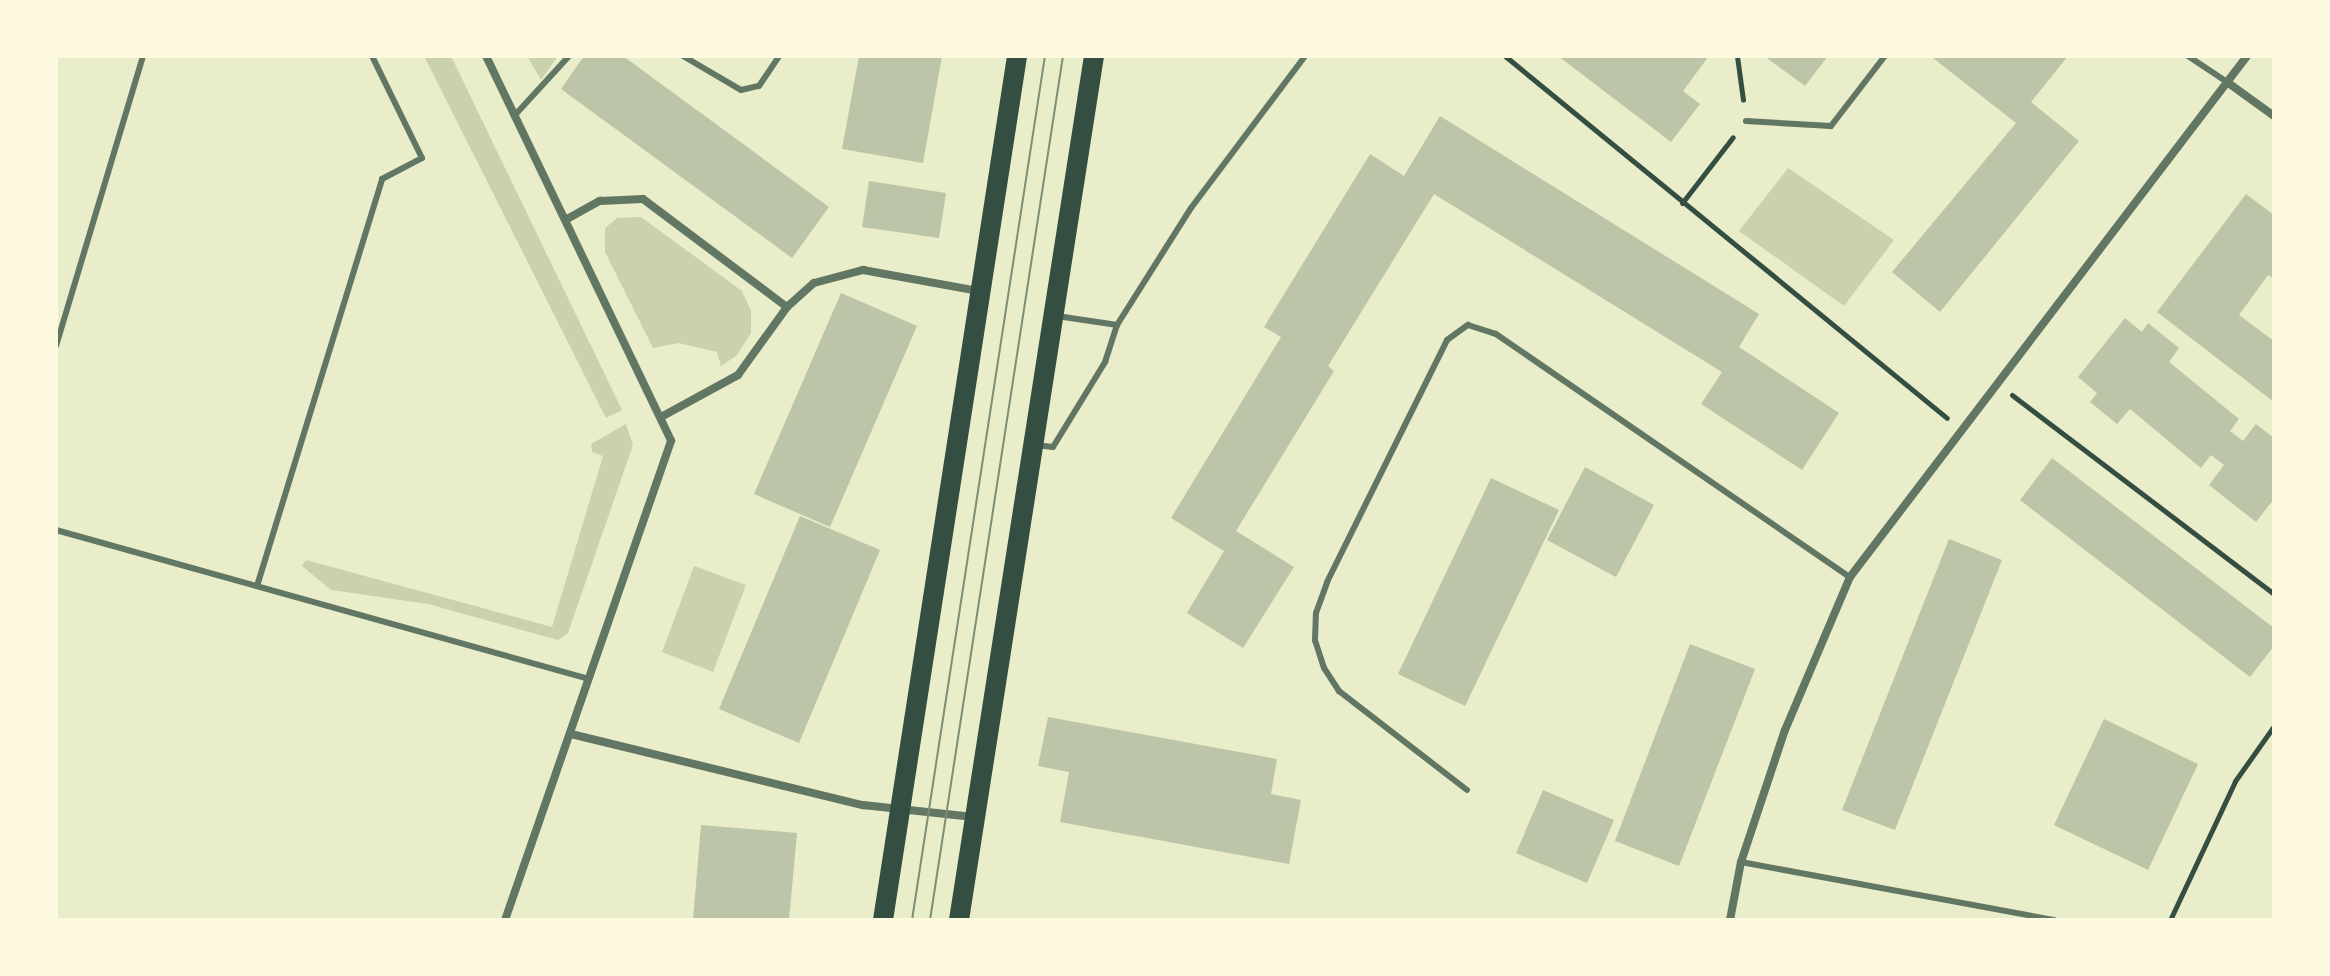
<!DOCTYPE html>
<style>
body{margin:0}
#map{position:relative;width:2330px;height:976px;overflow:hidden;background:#e9edc9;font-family:"Asap Condensed",sans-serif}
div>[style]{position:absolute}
.green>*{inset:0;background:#cad2ad}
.building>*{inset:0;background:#bcc5a7}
.path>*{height:5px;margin:-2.5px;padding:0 2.5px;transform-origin:2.5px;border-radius:2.5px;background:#344e41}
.service>*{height:6px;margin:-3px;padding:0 3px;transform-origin:3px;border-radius:3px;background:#617663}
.minor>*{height:8px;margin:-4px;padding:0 4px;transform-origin:4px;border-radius:4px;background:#617663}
.primary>*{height:20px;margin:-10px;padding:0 10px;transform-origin:10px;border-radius:10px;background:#344e41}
.tram>*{height:2px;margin:-1px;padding:0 1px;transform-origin:1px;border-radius:1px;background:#7c8e77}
span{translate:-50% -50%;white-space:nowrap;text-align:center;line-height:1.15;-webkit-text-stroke:6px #fefae0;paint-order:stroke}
.frame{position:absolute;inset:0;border:58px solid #fefae0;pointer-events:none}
</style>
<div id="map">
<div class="green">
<i style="clip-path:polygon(424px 56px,451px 56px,622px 410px,606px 418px)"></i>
<i style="clip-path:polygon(527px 56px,558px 56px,541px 80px)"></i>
<i style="clip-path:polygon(1788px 168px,1894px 240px,1844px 306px,1739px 231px)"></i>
<i style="clip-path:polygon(641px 217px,742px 291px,751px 311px,751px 333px,736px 356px,721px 366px,717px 352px,678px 343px,653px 348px,605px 252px,605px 228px,617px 218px)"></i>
<i style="clip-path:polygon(626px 424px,633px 445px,568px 633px,558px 640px,428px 604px,331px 590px,302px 566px,306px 560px,552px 627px,603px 456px,592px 452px,591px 444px)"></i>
<i style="clip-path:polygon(694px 566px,746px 585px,713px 672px,662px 652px)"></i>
</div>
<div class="building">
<i style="clip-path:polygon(584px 56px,623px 56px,829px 207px,792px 258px,561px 89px)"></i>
<i style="clip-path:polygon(859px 56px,942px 56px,923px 163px,842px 149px)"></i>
<i style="clip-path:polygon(1558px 56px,1709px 56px,1683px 91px,1700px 104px,1671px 142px)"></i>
<i style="clip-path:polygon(1764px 56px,1828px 56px,1805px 86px)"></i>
<i style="clip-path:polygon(2068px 56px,2031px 102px,2079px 141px,1940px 312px,1892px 272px,2016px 123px,1933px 58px)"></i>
<i style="clip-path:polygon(1440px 116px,1759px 314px,1739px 347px,1839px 413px,1802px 470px,1701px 404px,1722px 372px,1434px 194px,1328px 366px,1334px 371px,1236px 531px,1294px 567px,1243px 648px,1187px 613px,1224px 551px,1171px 518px,1281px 337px,1264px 327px,1370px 154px,1404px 176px)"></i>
<i style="clip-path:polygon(869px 181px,946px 193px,939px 238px,862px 227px)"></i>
<i style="clip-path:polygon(2246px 194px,2274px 215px,2274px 279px,2268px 275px,2239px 315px,2274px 341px,2274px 402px,2157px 312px)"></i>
<i style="clip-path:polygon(841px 293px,917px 326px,830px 527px,754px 494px)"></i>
<i style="clip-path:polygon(2125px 318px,2142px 332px,2148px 323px,2179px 348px,2169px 362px,2239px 419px,2230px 431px,2243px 441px,2256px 424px,2274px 438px,2274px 499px,2256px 522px,2209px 485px,2224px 465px,2211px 455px,2201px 468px,2130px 409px,2117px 424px,2090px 402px,2097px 393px,2078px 377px)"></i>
<i style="clip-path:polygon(2052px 458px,2274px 628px,2274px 646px,2250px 677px,2020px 500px)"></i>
<i style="clip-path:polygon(1585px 467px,1654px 505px,1616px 577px,1547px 540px)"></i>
<i style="clip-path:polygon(1491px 478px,1559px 510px,1465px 706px,1398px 674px)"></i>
<i style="clip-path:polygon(800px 516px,880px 550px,799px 743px,719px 709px)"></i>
<i style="clip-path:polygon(1949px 539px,2002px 560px,1895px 830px,1842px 810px)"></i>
<i style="clip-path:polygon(1690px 644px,1755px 669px,1679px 866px,1615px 841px)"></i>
<i style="clip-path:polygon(1048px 717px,1277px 759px,1271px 794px,1301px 800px,1289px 864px,1060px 822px,1069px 772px,1038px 766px)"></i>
<i style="clip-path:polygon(2104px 719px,2198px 764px,2148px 870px,2054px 825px)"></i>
<i style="clip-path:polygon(1543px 790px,1614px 820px,1587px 883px,1516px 853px)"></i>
<i style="clip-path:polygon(701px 825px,797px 833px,789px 920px,693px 920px)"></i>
</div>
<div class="path">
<i style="left:1505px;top:56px;width:571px;rotate:39.32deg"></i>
<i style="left:1737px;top:56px;width:44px;rotate:82.2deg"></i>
<i style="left:1682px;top:203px;width:83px;rotate:-52.3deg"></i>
<i style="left:2012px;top:395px;width:329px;rotate:37.2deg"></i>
<i style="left:2170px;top:920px;width:153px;rotate:-64.9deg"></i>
<i style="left:2235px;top:781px;width:67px;rotate:-54.7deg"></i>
</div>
<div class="service">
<i style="left:683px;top:56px;width:67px;rotate:30.4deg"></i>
<i style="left:741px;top:90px;width:18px;rotate:-13deg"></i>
<i style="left:759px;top:86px;width:36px;rotate:-56deg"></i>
<i style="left:2188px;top:56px;width:47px;rotate:33.7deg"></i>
<i style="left:515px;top:115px;width:80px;rotate:-47.5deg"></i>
<i style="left:1746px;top:121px;width:85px;rotate:3.4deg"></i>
<i style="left:1831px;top:126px;width:88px;rotate:-52.4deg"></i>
<i style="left:1057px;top:316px;width:61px;rotate:8.5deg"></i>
<i style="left:56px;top:346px;width:303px;rotate:-73.3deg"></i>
<i style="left:1036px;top:445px;width:17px;rotate:7deg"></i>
<i style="left:1053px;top:447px;width:100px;rotate:-58.5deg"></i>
<i style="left:1105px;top:362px;width:39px;rotate:-72deg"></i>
<i style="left:1117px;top:325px;width:138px;rotate:-57.7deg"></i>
<i style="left:1191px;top:208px;width:190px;rotate:-53.1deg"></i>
<i style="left:56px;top:530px;width:553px;rotate:15.62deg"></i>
<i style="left:257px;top:586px;width:426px;rotate:-72.9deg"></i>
<i style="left:382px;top:179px;width:45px;rotate:-27.7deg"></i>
<i style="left:422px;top:158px;width:114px;rotate:-116.1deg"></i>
<i style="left:1467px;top:790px;width:162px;rotate:-142.3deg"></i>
<i style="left:1339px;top:691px;width:27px;rotate:-123deg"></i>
<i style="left:1324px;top:668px;width:29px;rotate:-108deg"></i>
<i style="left:1315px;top:640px;width:27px;rotate:-88deg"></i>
<i style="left:1316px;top:613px;width:33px;rotate:-70deg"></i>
<i style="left:1327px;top:582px;width:270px;rotate:-63.6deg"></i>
<i style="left:1447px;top:340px;width:26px;rotate:-36deg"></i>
<i style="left:1468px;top:325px;width:29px;rotate:18deg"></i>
<i style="left:1496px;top:334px;width:429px;rotate:34.5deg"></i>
<i style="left:1741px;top:862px;width:319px;rotate:10.5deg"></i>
</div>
<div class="minor">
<i style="left:486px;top:56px;width:427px;rotate:64.3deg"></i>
<i style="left:671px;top:441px;width:507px;rotate:109.11deg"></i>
<i style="left:2227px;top:82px;width:58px;rotate:35.9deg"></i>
<i style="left:567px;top:219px;width:38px;rotate:-29deg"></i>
<i style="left:600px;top:201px;width:43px;rotate:-2.7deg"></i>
<i style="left:643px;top:199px;width:180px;rotate:36.9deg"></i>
<i style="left:661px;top:417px;width:88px;rotate:-28.6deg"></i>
<i style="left:738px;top:375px;width:84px;rotate:-54.2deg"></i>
<i style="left:787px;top:307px;width:36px;rotate:-42deg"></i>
<i style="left:814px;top:283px;width:51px;rotate:-14.9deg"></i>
<i style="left:863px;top:270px;width:118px;rotate:10.3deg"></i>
<i style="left:571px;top:734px;width:301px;rotate:13.7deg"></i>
<i style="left:863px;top:805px;width:111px;rotate:6.2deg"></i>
<i style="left:1730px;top:920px;width:59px;rotate:-79.3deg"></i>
<i style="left:1741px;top:862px;width:139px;rotate:-71.6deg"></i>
<i style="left:1785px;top:730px;width:166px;rotate:-67deg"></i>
<i style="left:1850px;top:577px;width:655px;rotate:-52.69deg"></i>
</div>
<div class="primary">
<i style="left:883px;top:920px;width:874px;rotate:-81.18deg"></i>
<i style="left:959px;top:920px;width:874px;rotate:-81.12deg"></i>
</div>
<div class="tram">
<i style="left:912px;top:920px;width:874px;rotate:-81.25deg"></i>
<i style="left:930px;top:920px;width:874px;rotate:-81.25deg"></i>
</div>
<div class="frame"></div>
</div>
